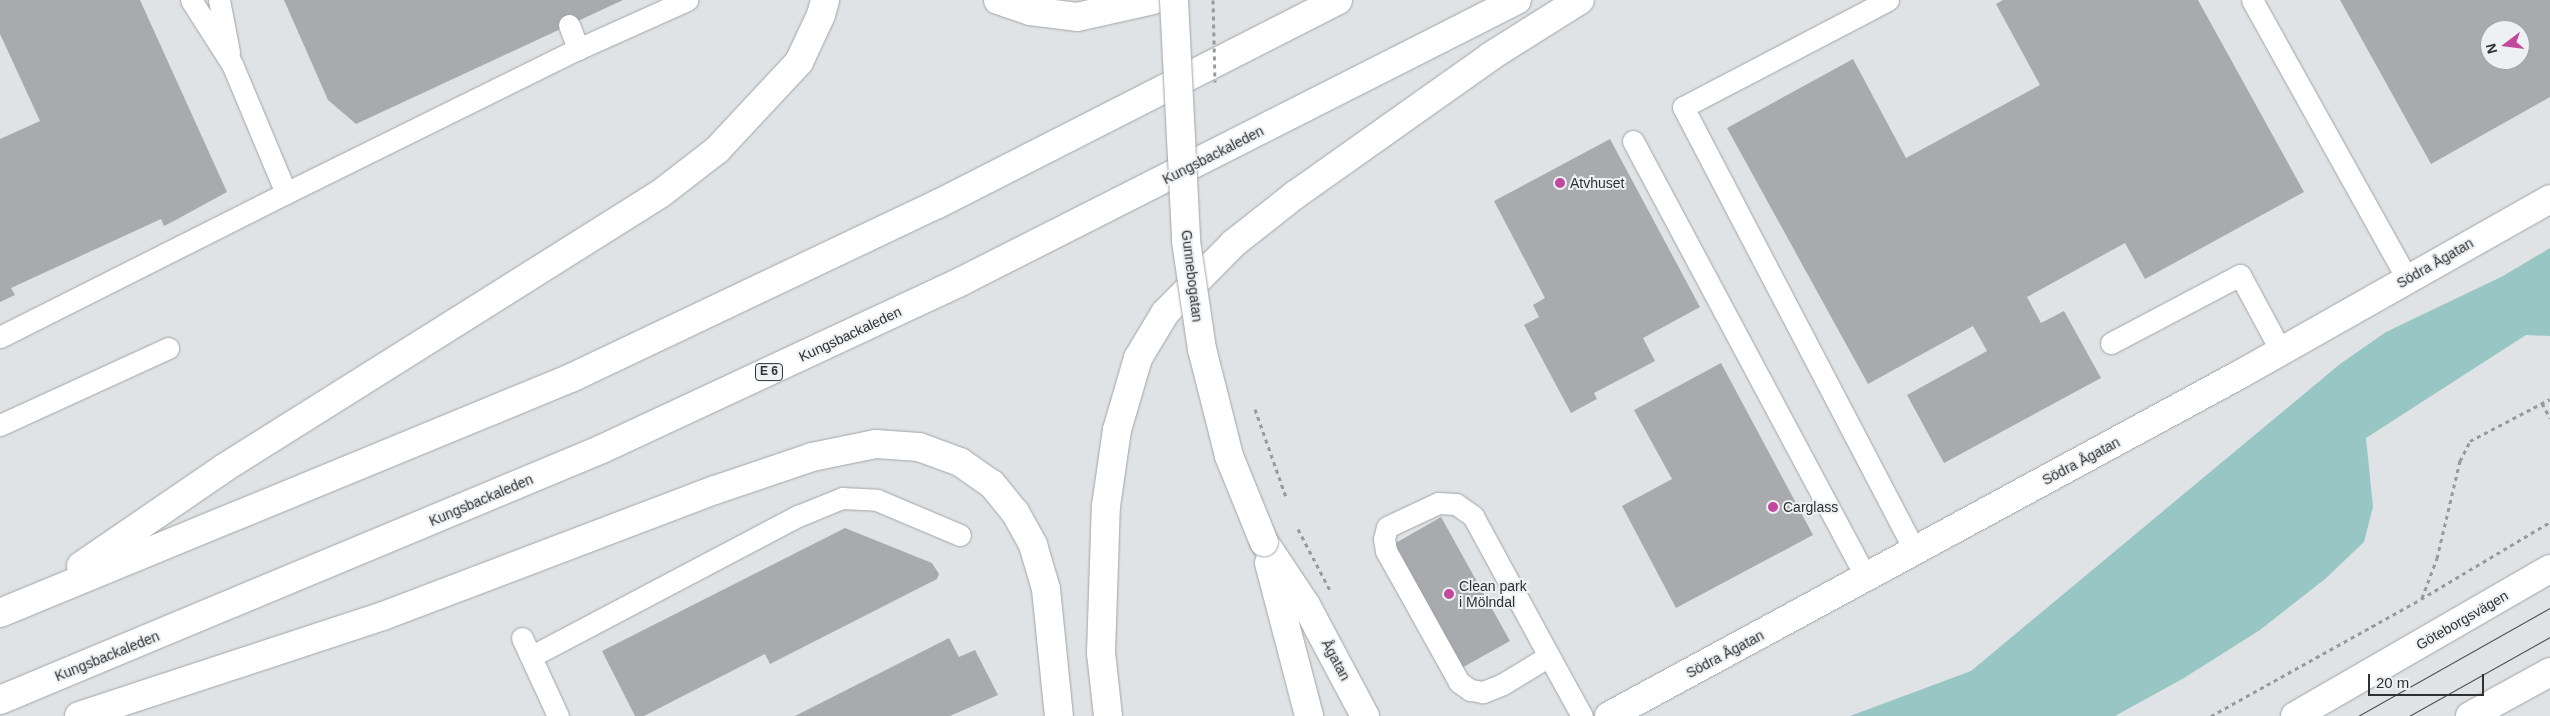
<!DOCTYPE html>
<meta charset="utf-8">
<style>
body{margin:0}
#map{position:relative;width:2550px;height:716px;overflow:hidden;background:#e0e3e5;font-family:Arial,sans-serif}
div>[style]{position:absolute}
.water>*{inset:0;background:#98c6c5}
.building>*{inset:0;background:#a8aaad}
.path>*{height:3px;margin-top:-1.5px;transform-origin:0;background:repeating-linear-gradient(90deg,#97999b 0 4px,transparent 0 8px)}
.roads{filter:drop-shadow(0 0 1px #a1a4a6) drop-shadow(0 0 1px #a1a4a6)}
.lane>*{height:21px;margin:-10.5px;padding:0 10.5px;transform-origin:10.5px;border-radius:10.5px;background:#fff}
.street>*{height:28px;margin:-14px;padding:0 14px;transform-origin:14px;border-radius:14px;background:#fff}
.secondary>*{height:28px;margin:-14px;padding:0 14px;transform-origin:14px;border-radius:14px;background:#fff}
.highway>*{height:28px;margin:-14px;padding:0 14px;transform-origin:14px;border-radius:14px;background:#fff}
.tram>*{height:1px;margin:-0.5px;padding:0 0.5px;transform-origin:0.5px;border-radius:0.5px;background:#4f5052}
.path-bridge>*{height:3px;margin-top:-1.5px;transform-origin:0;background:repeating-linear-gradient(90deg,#97999b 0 4px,transparent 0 8px)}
.bridges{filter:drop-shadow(0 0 1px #a1a4a6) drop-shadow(0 0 1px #a1a4a6)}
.secondary-bridge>*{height:28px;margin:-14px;padding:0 14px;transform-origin:14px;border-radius:14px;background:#fff}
.dots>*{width:14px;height:14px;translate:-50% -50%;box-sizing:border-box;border:2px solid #edf1f3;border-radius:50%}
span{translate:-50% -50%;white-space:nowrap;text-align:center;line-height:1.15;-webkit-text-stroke:4px #edf1f3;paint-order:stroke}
.shield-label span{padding:1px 4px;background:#edf1f3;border:1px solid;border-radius:4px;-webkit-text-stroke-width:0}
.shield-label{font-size:12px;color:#2f3031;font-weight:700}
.street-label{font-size:14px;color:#2f3031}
.poi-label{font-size:14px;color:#2f3031}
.left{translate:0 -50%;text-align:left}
.north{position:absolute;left:2480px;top:20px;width:50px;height:50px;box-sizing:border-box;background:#edf1f3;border:1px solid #a1a4a5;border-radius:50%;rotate:255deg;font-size:14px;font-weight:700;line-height:20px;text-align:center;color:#2f3031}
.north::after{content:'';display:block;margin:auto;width:18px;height:22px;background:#c2499d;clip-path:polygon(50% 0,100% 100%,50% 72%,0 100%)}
.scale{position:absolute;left:2368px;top:674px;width:116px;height:22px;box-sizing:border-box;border:2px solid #2f3031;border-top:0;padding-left:6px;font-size:15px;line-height:18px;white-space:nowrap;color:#2f3031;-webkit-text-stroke:4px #edf1f3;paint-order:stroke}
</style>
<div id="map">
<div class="water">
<i style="clip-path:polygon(2550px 248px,2550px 336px,2526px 335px,2366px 438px,2373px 507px,2364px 542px,2325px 579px,2260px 630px,2184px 678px,2115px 716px,1850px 716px,1971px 671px,2340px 364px,2386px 332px,2503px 276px)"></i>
</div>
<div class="building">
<i style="clip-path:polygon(0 0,140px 0,227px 192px,172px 222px,164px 226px,161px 219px,11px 288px,15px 295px,0 302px,0 139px,40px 121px,0 34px)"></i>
<i style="clip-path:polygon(284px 0,623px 0,356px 124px,328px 100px)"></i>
<i style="clip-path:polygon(2003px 0,2198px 0,2304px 192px,2145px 279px,2125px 243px,2027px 297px,2041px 323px,2064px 311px,2101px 378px,1944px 463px,1907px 395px,1987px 351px,1973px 326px,1868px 384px,1727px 128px,1853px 59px,1906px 158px,2040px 85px,1996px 4px)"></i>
<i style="clip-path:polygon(evenodd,2340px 0,2550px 0,2550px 97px,2431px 164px,2340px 0,2490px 30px,2520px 30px,2520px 60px,2490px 60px,2490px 30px)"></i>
<i style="clip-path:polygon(1610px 139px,1700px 307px,1643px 338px,1655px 361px,1594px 393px,1597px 399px,1571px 413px,1524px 325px,1539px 317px,1533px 305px,1545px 298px,1494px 201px)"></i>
<i style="clip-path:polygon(1721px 363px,1813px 535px,1676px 608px,1622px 506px,1672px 479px,1634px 410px)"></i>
<i style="clip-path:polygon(1441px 517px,1510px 641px,1456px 671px,1387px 548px)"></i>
<i style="clip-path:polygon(845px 528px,932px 563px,939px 574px,937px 579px,770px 664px,765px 654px,644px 716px,635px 716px,602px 651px)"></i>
<i style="clip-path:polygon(949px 638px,959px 657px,975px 650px,998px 695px,950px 716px,795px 716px)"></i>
</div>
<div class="path">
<i style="left:2542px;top:403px;width:17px;rotate:62deg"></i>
<i style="left:2422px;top:598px;width:43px;rotate:-69.4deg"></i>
<i style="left:2437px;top:558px;width:100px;rotate:-76.7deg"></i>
<i style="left:2460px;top:461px;width:22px;rotate:-63deg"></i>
<i style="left:2470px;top:441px;width:90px;rotate:-27.7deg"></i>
<i style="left:2211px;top:716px;width:240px;rotate:-29.1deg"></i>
<i style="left:2421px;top:599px;width:150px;rotate:-30.8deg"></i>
</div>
<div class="roads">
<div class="lane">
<i style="left:191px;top:0;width:76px;rotate:57.4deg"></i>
<i style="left:232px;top:64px;width:140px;rotate:67.3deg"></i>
<i style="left:286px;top:193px;width:326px;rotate:-26.3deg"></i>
<i style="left:578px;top:49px;width:120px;rotate:-24.2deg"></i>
<i style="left:219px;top:0;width:53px;rotate:79.1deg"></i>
<i style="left:1888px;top:0;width:231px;rotate:152.4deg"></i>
<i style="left:1683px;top:107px;width:501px;rotate:62.41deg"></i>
<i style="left:2252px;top:0;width:318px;rotate:60.9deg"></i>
<i style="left:569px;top:25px;width:26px;rotate:69deg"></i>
<i style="left:1633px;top:141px;width:495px;rotate:61.9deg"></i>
<i style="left:0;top:337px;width:320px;rotate:-26.7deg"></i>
<i style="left:2111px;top:343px;width:146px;rotate:-27.8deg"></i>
<i style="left:2240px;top:275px;width:86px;rotate:61.7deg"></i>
<i style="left:0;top:425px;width:185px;rotate:-24.6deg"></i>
<i style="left:522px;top:638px;width:86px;rotate:65.2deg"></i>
<i style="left:532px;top:656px;width:301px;rotate:-27.8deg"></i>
<i style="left:798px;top:516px;width:48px;rotate:-22.2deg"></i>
<i style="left:842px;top:498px;width:35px;rotate:3deg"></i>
<i style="left:877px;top:500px;width:90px;rotate:22.9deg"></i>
<i style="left:1549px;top:656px;width:54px;rotate:148.7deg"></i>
<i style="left:1503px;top:684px;width:22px;rotate:158deg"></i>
<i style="left:1483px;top:692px;width:13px;rotate:-171deg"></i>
<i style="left:1470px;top:690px;width:14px;rotate:-144deg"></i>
<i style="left:1459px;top:682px;width:150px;rotate:-119.1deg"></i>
<i style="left:1386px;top:551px;width:12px;rotate:-99deg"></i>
<i style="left:1384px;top:539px;width:12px;rotate:-76deg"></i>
<i style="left:1387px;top:527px;width:56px;rotate:-25.2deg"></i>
<i style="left:1438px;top:503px;width:18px;rotate:3deg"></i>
<i style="left:1456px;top:504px;width:21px;rotate:35deg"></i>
<i style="left:1473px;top:516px;width:159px;rotate:61.5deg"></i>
<i style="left:1549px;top:656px;width:68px;rotate:61.2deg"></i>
</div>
<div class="street">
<i style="left:1609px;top:716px;width:716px;rotate:-28.43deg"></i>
<i style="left:2239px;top:375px;width:357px;rotate:-29.5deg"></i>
</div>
<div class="secondary">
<i style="left:1264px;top:542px;width:76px;rotate:56.3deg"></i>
<i style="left:1306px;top:605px;width:126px;rotate:62deg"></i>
<i style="left:1269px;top:563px;width:158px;rotate:75.3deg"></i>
<i style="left:2295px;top:716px;width:294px;rotate:-30deg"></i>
<i style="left:2470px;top:716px;width:91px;rotate:-28.8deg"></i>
</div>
<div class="highway">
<i style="left:998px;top:0;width:34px;rotate:19deg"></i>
<i style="left:1030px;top:11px;width:47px;rotate:7.3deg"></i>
<i style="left:1077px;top:17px;width:78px;rotate:-12.6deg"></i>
<i style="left:81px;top:566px;width:173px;rotate:-34.4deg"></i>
<i style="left:224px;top:468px;width:515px;rotate:-32.15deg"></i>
<i style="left:660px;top:194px;width:72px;rotate:-37.7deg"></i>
<i style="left:717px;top:150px;width:120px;rotate:-47deg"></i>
<i style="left:799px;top:62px;width:52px;rotate:-64.9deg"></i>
<i style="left:821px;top:15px;width:16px;rotate:-75deg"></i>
<i style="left:0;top:613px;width:617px;rotate:-22.37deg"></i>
<i style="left:571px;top:378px;width:406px;rotate:-25.4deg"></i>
<i style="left:938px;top:204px;width:449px;rotate:-27deg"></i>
<i style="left:0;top:700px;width:652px;rotate:-22.63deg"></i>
<i style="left:602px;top:449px;width:397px;rotate:-25deg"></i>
<i style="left:962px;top:281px;width:622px;rotate:-26.85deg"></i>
<i style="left:79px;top:716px;width:320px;rotate:-18.2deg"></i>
<i style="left:383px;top:616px;width:355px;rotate:-20.8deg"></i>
<i style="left:715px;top:490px;width:102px;rotate:-18.8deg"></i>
<i style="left:812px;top:457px;width:65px;rotate:-11.5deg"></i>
<i style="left:876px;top:444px;width:43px;rotate:4deg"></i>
<i style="left:919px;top:447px;width:44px;rotate:20.1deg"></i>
<i style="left:960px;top:462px;width:39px;rotate:35deg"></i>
<i style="left:992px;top:484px;width:36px;rotate:51deg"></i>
<i style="left:1015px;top:512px;width:38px;rotate:61deg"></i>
<i style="left:1033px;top:545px;width:46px;rotate:73.5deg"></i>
<i style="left:1046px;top:589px;width:128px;rotate:84.2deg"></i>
<i style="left:1108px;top:716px;width:63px;rotate:-96.3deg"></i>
<i style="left:1101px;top:653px;width:147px;rotate:-88.1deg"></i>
<i style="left:1106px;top:506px;width:77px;rotate:-81.8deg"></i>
<i style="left:1117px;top:430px;width:75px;rotate:-73.7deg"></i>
<i style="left:1138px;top:358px;width:52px;rotate:-59deg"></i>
<i style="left:1165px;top:313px;width:98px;rotate:-45.4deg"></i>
<i style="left:1234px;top:243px;width:78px;rotate:-38.2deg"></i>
<i style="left:1295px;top:195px;width:240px;rotate:-35.3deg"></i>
<i style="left:1491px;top:56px;width:105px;rotate:-32.2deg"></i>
</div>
</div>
<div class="tram">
<i style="left:2358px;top:716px;width:220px;rotate:-29.4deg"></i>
<i style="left:2409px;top:716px;width:162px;rotate:-29.3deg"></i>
</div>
<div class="path-bridge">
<i style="left:1213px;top:0;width:82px;rotate:88.6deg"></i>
<i style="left:1255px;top:409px;width:96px;rotate:70.6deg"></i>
<i style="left:1298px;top:529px;width:71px;rotate:62.4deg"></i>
</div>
<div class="bridges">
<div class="secondary-bridge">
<i style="left:1174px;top:0;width:241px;rotate:87.1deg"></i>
<i style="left:1186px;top:241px;width:109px;rotate:81.6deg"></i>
<i style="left:1202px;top:349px;width:110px;rotate:75.8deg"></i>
<i style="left:1229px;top:456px;width:93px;rotate:67.9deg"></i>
</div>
</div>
<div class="dots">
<i style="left:1560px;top:183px;background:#c2499d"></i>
<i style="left:1773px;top:507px;background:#c2499d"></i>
<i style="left:1449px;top:594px;background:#c2499d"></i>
</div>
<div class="shield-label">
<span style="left:769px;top:372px">E 6</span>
</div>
<div class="street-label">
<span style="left:1213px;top:155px;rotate:-27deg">Kungsbackaleden</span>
<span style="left:2435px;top:263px;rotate:-30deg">Södra Ågatan</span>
<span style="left:1192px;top:276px;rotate:83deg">Gunnebogatan</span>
<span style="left:850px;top:334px;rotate:-25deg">Kungsbackaleden</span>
<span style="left:2081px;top:461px;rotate:-28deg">Södra Ågatan</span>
<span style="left:481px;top:500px;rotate:-23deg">Kungsbackaleden</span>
<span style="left:2462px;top:620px;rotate:-30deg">Göteborgsvägen</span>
<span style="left:1725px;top:654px;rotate:-28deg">Södra Ågatan</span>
<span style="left:107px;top:656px;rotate:-22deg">Kungsbackaleden</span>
<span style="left:1336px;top:660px;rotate:62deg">Ågatan</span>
</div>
<div class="poi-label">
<span class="left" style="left:1570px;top:183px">Atvhuset</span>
<span class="left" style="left:1783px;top:507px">Carglass</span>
<span class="left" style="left:1459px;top:594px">Clean park<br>i Mölndal</span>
</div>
<div class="north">N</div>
<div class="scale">20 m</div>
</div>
